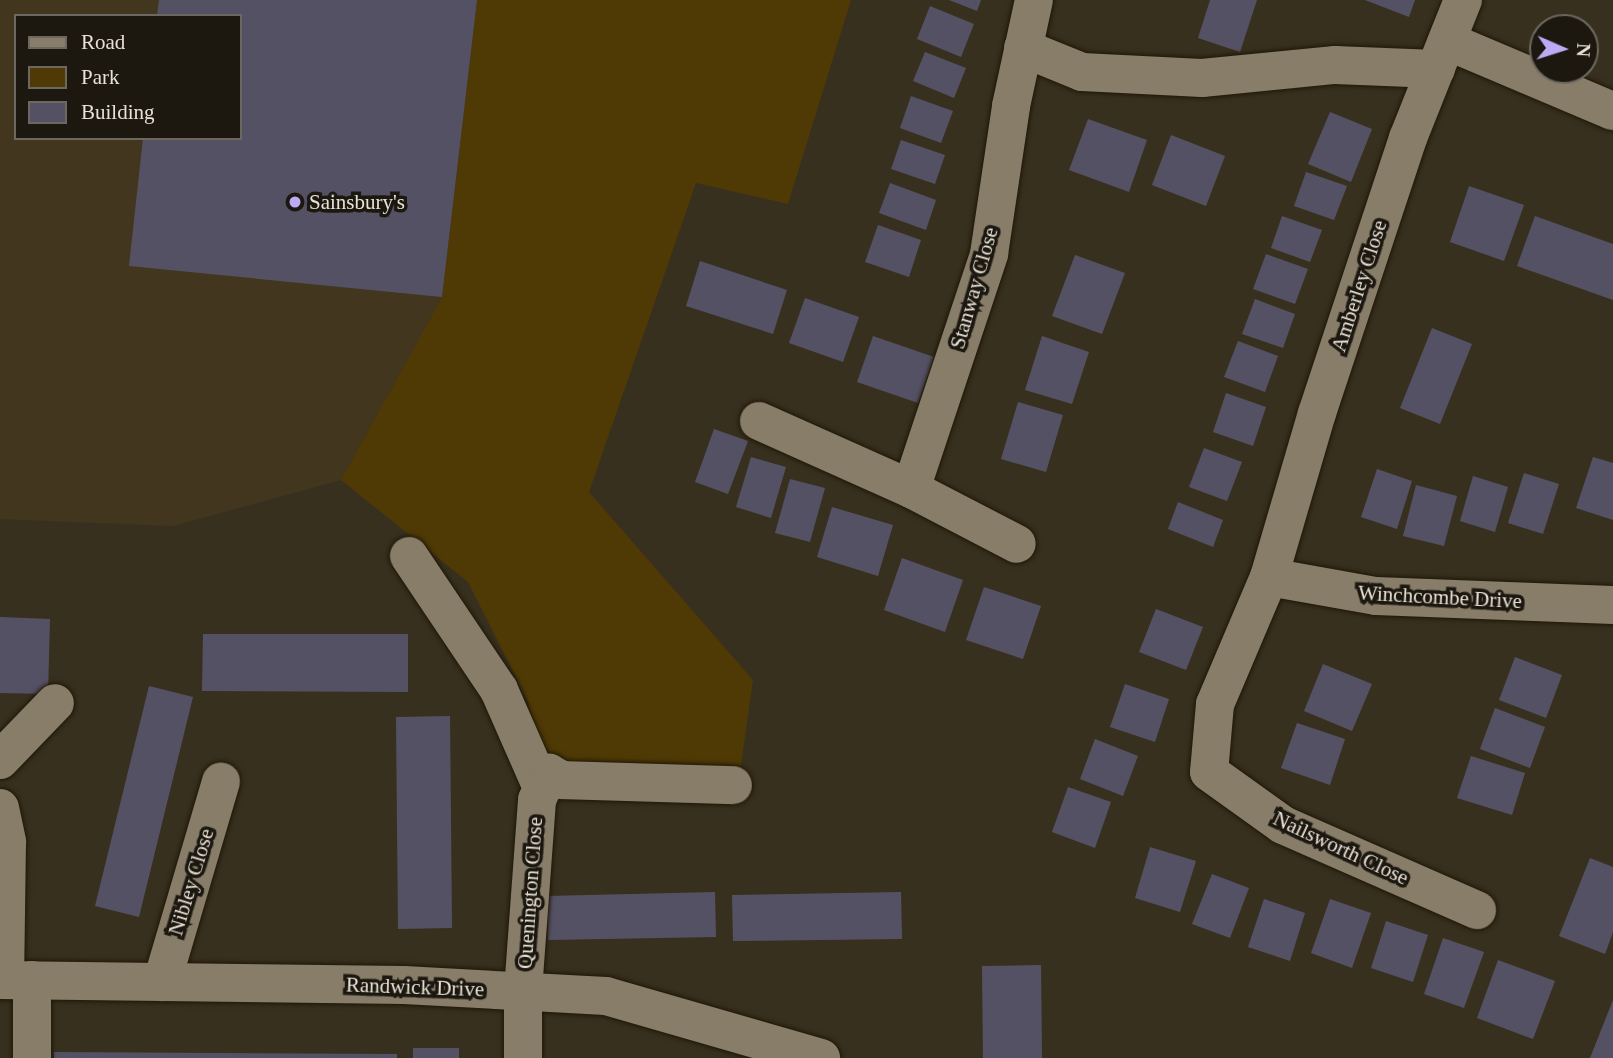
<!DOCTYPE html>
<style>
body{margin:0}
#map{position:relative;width:1613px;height:1058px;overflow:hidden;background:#38301e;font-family:"Times New Roman",serif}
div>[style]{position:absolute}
.built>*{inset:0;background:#42371e}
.green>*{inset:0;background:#4f3a05}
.building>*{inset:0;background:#555165}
.roads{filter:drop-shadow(0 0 2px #1f1707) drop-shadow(0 0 2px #1f1707)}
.minor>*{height:38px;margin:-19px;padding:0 19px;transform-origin:19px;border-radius:19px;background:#877d69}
.dots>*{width:19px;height:19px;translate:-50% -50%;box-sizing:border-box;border:4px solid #1c1810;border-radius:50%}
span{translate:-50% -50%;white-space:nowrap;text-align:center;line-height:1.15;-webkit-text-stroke:7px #1c1810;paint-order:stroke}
.poi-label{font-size:21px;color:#e7e1d6}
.left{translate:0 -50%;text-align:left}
.street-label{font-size:21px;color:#e7e1d6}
.legend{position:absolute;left:14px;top:14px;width:228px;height:126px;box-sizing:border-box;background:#1c1810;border:2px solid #6d685f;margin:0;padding:9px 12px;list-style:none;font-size:21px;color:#e7e1d6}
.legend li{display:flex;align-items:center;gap:14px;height:35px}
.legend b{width:35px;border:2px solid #6d685f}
.north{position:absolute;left:1529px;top:14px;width:70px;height:70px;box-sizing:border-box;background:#1c1810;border:2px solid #6d685f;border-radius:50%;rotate:93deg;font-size:19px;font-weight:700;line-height:28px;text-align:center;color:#e7e1d6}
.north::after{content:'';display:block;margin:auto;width:24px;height:32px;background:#bcaaf5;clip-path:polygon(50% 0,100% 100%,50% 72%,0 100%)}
</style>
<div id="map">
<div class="built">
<i style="clip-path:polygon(evenodd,0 0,477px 0,442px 297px,341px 480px,173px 526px,0 519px,0 0,16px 16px,240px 16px,240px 138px,16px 138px,16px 16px)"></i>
</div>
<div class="green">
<i style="clip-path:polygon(477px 0,851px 0,788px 204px,696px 183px,589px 492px,753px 680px,739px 780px,532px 778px,529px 703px,468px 582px,341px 480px,442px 297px)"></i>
</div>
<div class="building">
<i style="clip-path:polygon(159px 0,477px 0,442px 297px,129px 266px,143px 138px,240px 138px,240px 16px,157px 16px)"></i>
<i style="clip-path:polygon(949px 0,981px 0,977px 11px)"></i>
<i style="clip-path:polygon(1210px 0,1257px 0,1240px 52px,1198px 38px)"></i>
<i style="clip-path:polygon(1365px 0,1415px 0,1409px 17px)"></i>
<i style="clip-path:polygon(930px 6px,974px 24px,961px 57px,917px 39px)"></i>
<i style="clip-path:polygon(925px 52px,966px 68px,954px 98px,913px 81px)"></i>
<i style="clip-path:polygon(911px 96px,953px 111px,941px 143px,900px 128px)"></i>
<i style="clip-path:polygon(1330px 112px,1372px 129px,1351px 182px,1308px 164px)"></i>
<i style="clip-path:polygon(1088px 119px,1147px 140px,1129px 192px,1069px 170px)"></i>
<i style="clip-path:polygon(1171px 135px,1225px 156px,1206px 206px,1152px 185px)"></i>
<i style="clip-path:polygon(901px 140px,945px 155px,935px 184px,891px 169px)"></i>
<i style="clip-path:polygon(1306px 172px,1347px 186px,1334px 220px,1294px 206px)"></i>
<i style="clip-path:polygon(890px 183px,936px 200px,926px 230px,879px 213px)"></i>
<i style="clip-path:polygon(1469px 186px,1524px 205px,1504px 261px,1450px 242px)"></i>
<i style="clip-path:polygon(1282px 216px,1322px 230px,1310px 262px,1271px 248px)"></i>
<i style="clip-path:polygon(1535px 216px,1613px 244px,1613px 300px,1517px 266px)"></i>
<i style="clip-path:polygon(878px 225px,921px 240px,909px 277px,865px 262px)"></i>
<i style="clip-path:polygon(1266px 254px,1308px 269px,1295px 304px,1253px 289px)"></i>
<i style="clip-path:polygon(1075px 255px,1125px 273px,1102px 334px,1052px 316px)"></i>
<i style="clip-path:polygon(700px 261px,787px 290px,773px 334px,686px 306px)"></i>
<i style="clip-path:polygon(805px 298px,859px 317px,843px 362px,789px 343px)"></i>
<i style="clip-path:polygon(1255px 299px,1295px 314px,1283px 348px,1242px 334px)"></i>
<i style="clip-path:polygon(1432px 328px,1472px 344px,1440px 424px,1400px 408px)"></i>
<i style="clip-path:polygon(873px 336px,934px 357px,918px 403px,857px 382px)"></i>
<i style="clip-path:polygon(1042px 336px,1089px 352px,1072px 404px,1025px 390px)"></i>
<i style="clip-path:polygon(1238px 341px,1278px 356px,1265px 392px,1224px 377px)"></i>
<i style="clip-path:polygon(1226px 393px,1266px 407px,1253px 446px,1213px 432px)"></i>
<i style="clip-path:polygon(1018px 402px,1063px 415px,1046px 472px,1001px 459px)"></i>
<i style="clip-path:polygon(714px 429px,748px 441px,728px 494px,695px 482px)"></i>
<i style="clip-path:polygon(1204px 448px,1242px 462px,1227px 501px,1189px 487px)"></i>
<i style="clip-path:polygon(751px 457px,786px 467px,771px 518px,736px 507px)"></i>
<i style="clip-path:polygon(1593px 457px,1613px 463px,1613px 520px,1576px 508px)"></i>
<i style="clip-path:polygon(1377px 469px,1412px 481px,1397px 529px,1361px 517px)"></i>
<i style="clip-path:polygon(1524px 473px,1559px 484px,1543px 534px,1508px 523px)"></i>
<i style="clip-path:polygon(1473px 476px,1508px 487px,1495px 532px,1460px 521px)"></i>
<i style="clip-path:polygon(790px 479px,825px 488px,810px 542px,775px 533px)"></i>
<i style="clip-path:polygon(1416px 485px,1457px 496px,1444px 546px,1403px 536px)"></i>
<i style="clip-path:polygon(1178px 502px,1223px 520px,1213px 547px,1168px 529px)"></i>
<i style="clip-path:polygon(832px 507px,893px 525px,878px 576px,817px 557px)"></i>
<i style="clip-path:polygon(902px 558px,963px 580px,945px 632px,884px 610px)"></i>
<i style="clip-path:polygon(984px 587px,1041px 606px,1023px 659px,966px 640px)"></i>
<i style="clip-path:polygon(1156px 609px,1203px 627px,1186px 670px,1139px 652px)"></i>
<i style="clip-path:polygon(0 617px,50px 619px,48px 694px,0 693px)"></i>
<i style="clip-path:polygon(203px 634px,408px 634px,408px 692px,202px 691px)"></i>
<i style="clip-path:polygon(1515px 657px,1562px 675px,1546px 718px,1499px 700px)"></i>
<i style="clip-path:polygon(1323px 664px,1372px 684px,1352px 731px,1304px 711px)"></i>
<i style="clip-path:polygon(1125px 684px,1169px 699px,1155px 742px,1110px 727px)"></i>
<i style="clip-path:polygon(149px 686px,193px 697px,139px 917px,95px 906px)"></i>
<i style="clip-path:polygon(1495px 708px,1545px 727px,1530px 768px,1480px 749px)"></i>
<i style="clip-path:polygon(450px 716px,452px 928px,398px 929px,396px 717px)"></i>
<i style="clip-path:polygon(1297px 723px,1345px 739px,1330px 785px,1281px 768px)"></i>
<i style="clip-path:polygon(1095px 739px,1138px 756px,1123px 796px,1080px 779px)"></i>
<i style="clip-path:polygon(1471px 756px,1525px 773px,1512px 815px,1457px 798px)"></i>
<i style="clip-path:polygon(1068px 787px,1111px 802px,1095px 848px,1052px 832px)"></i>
<i style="clip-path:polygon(1150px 847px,1196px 861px,1180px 912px,1135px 898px)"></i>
<i style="clip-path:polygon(1590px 858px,1613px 867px,1613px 932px,1605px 954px,1559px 936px)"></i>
<i style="clip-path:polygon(1212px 874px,1249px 888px,1230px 938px,1192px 924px)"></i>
<i style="clip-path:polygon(715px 892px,716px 937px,548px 940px,547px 896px)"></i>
<i style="clip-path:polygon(901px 892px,902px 939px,733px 941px,732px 895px)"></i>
<i style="clip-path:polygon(1264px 899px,1305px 913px,1290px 961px,1248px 947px)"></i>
<i style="clip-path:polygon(1330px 899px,1371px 913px,1352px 968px,1311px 953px)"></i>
<i style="clip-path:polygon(1386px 921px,1428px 935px,1413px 982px,1371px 968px)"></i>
<i style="clip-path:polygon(1443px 938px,1484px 952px,1464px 1008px,1424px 994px)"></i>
<i style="clip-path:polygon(1498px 960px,1555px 981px,1533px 1039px,1477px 1018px)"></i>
<i style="clip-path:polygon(1041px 965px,1042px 1058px,983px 1058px,982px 966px)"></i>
<i style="clip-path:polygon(1613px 1000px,1613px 1058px,1590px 1058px)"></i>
<i style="clip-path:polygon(413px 1048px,459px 1048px,459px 1058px,413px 1058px)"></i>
<i style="clip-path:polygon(54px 1052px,397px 1054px,397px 1058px,54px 1058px)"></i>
</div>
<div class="roads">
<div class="minor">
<i style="left:1463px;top:0;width:149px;rotate:111.7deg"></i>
<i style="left:1408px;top:138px;width:290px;rotate:108.3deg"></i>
<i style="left:1317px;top:413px;width:171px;rotate:106.3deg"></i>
<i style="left:1269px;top:577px;width:138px;rotate:113deg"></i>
<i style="left:1215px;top:704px;width:68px;rotate:95deg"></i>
<i style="left:1209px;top:772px;width:91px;rotate:35.6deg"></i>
<i style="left:1283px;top:825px;width:212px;rotate:23.7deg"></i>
<i style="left:1447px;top:41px;width:180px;rotate:22.9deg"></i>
<i style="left:1023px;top:48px;width:64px;rotate:22.1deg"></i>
<i style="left:1082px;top:72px;width:120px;rotate:2.9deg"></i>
<i style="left:1202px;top:78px;width:134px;rotate:-5.6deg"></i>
<i style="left:1335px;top:65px;width:101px;rotate:2.3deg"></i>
<i style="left:759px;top:421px;width:167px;rotate:24.1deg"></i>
<i style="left:911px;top:489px;width:119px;rotate:27.4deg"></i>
<i style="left:911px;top:489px;width:248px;rotate:-71.6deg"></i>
<i style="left:989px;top:254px;width:150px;rotate:-81.5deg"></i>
<i style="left:1011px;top:106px;width:108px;rotate:-77.8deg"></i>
<i style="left:409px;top:556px;width:161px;rotate:56.1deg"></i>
<i style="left:499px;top:690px;width:107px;rotate:66.3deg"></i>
<i style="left:1269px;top:577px;width:109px;rotate:10.1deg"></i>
<i style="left:1376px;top:596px;width:237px;rotate:2.2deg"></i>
<i style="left:0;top:760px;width:79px;rotate:-46deg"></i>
<i style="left:0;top:808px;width:35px;rotate:78deg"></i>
<i style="left:7px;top:842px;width:138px;rotate:90.8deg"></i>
<i style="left:0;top:980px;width:404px;rotate:0.7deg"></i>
<i style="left:404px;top:985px;width:202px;rotate:3.1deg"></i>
<i style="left:606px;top:996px;width:224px;rotate:16.1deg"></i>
<i style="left:32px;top:980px;width:78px;rotate:90deg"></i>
<i style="left:162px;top:982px;width:209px;rotate:-73.6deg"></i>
<i style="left:523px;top:1058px;width:67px;rotate:-90deg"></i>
<i style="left:523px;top:991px;width:192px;rotate:-85.8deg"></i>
<i style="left:537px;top:800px;width:30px;rotate:-66deg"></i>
<i style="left:549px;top:773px;width:15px;rotate:28deg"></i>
<i style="left:562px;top:780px;width:171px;rotate:1.7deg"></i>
</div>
</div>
<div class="dots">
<i style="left:295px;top:202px;background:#bcaaf5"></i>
</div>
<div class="poi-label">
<span class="left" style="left:309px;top:202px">Sainsbury's</span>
</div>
<div class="street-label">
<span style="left:1359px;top:286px;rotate:-72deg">Amberley Close</span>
<span style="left:974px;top:288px;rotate:-74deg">Stanway Close</span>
<span style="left:1440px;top:597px;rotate:3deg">Winchcombe Drive</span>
<span style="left:1341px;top:848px;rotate:25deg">Nailsworth Close</span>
<span style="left:191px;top:882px;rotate:-73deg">Nibley Close</span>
<span style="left:530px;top:893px;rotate:-86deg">Quenington Close</span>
<span style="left:415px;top:987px;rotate:2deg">Randwick Drive</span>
</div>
<ul class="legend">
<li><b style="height:9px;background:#877d69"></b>Road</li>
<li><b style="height:19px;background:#4f3a05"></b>Park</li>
<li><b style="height:19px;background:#555165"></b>Building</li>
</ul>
<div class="north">N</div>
</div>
